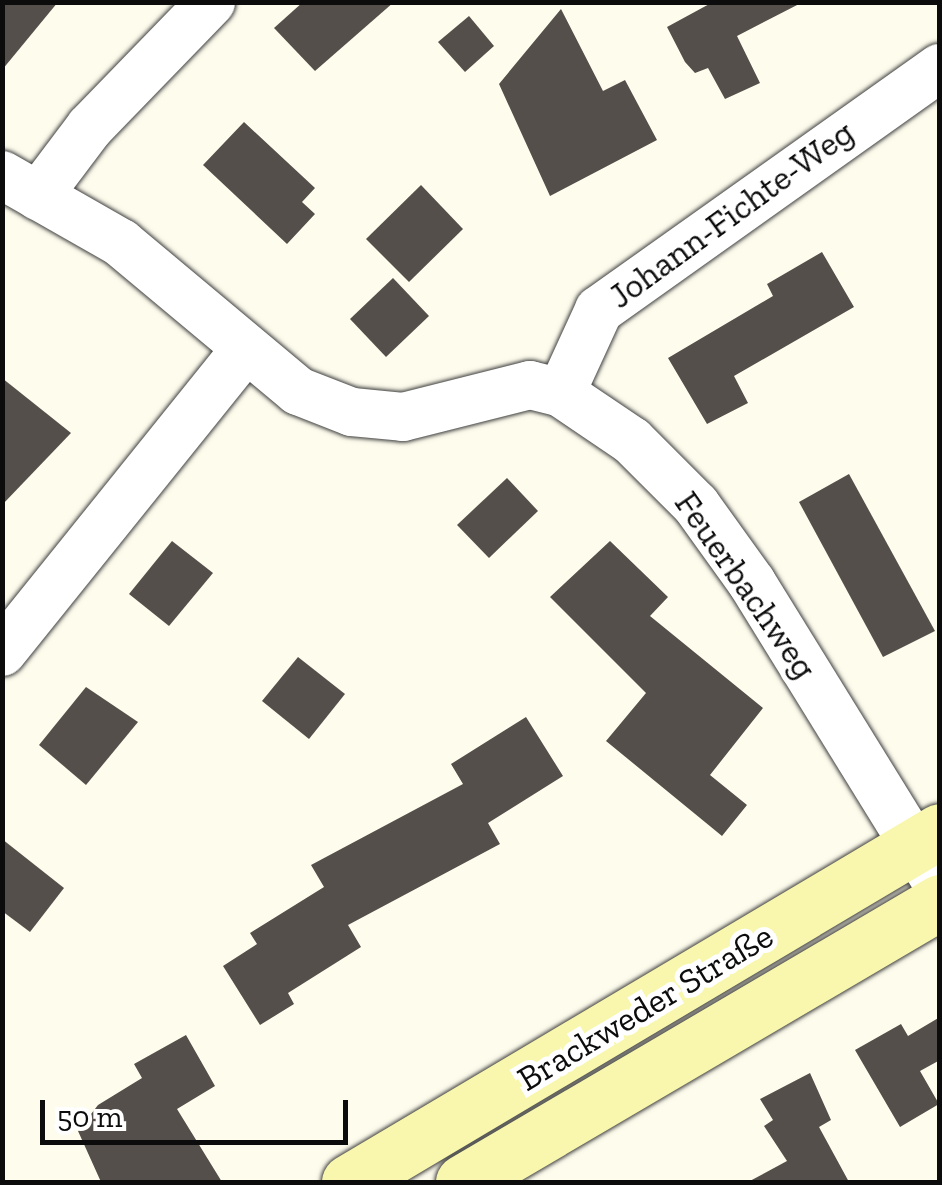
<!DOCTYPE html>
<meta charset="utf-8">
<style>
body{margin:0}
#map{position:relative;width:942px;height:1185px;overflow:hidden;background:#fefced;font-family:"Zilla Slab",serif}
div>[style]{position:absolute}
.building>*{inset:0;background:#544f4a}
.roads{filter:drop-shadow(0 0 2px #3f3f3f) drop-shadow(0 0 2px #3f3f3f)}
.street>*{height:48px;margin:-24px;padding:0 24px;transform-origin:24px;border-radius:24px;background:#fff}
.secondary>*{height:55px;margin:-27.5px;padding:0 27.5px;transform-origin:27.5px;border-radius:27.5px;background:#f8f7ad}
span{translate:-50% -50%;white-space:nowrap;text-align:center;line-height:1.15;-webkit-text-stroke:10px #fff;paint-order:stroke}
.street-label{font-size:35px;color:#0c0c0c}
.frame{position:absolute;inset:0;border:5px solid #0c0c0c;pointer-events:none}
.scale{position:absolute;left:40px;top:1100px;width:308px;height:45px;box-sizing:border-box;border:5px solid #0c0c0c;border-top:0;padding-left:12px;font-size:30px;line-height:35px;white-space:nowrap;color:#0c0c0c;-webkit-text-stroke:8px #fff;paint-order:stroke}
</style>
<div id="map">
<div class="building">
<i style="clip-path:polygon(2px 2px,58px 2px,2px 70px)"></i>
<i style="clip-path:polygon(303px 2px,394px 2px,315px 71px,274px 28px)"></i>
<i style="clip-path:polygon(713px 2px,803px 2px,737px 36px,760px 83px,725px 99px,708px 68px,695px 73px,685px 62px,667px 27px)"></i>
<i style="clip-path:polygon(561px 9px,603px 91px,625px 80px,657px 140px,550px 196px,499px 84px)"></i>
<i style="clip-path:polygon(469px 16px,494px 46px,465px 72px,438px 42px)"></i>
<i style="clip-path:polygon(244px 122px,315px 188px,302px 202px,315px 214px,287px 244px,203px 165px)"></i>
<i style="clip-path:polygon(421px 185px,463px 229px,409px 282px,366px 239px)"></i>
<i style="clip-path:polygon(822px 252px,854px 307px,734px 376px,748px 403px,707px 424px,668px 358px,773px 296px,767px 284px)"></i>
<i style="clip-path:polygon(393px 278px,429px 316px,386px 357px,350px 319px)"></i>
<i style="clip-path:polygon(2px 378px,71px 433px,2px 505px)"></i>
<i style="clip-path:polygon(849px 474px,935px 631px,883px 657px,799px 502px)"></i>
<i style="clip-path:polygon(507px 478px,538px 511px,489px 558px,457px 525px)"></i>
<i style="clip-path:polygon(172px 541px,213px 573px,169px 626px,129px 594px)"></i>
<i style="clip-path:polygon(610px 541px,668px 597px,650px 616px,763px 708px,710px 775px,747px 805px,722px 836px,606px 741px,646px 693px,550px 597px)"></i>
<i style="clip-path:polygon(298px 657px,345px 694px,309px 739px,262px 701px)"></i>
<i style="clip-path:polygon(86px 687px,138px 722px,86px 785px,39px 745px)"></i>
<i style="clip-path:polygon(526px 717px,563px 776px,488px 823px,500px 844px,348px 925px,361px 947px,288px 993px,294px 1004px,260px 1025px,223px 966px,257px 944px,250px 933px,324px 887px,311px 865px,463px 784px,451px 764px)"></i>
<i style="clip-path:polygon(2px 839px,64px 888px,30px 932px,2px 911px)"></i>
<i style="clip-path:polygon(940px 1017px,940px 1060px,920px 1071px,939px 1104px,900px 1127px,855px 1050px,901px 1024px,908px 1036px)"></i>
<i style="clip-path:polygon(186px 1035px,215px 1086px,177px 1109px,222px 1182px,101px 1182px,78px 1131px,98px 1105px,142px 1078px,134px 1064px)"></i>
<i style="clip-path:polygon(810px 1073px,831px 1120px,819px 1127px,849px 1182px,748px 1182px,787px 1161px,764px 1126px,773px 1120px,760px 1099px)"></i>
</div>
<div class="roads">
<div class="street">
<i style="left:2px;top:175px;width:137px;rotate:29.7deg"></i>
<i style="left:121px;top:243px;width:231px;rotate:39.9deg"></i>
<i style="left:298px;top:391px;width:58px;rotate:21.3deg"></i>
<i style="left:352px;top:412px;width:51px;rotate:5.6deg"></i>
<i style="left:403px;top:417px;width:131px;rotate:-14.1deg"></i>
<i style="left:530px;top:385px;width:32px;rotate:14deg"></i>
<i style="left:561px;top:393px;width:86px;rotate:34.1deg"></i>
<i style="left:632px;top:441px;width:91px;rotate:45deg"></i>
<i style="left:696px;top:505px;width:96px;rotate:54.3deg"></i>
<i style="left:752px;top:583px;width:357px;rotate:58.3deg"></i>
<i style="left:38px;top:196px;width:86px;rotate:-53deg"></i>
<i style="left:90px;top:127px;width:174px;rotate:-45.9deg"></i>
<i style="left:561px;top:393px;width:91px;rotate:-65.4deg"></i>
<i style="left:599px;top:310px;width:418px;rotate:-35.4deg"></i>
<i style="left:2px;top:652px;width:389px;rotate:-51.2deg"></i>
</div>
<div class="secondary">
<i style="left:349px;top:1182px;width:687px;rotate:-30.71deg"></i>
<i style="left:463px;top:1182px;width:553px;rotate:-30.41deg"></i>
</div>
</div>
<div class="street-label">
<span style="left:731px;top:214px;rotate:-36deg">Johann-Fichte-Weg</span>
<span style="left:746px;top:585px;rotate:55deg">Feuerbachweg</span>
<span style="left:645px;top:1007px;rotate:-31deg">Brackweder Straße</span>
</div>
<div class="frame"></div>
<div class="scale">50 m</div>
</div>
